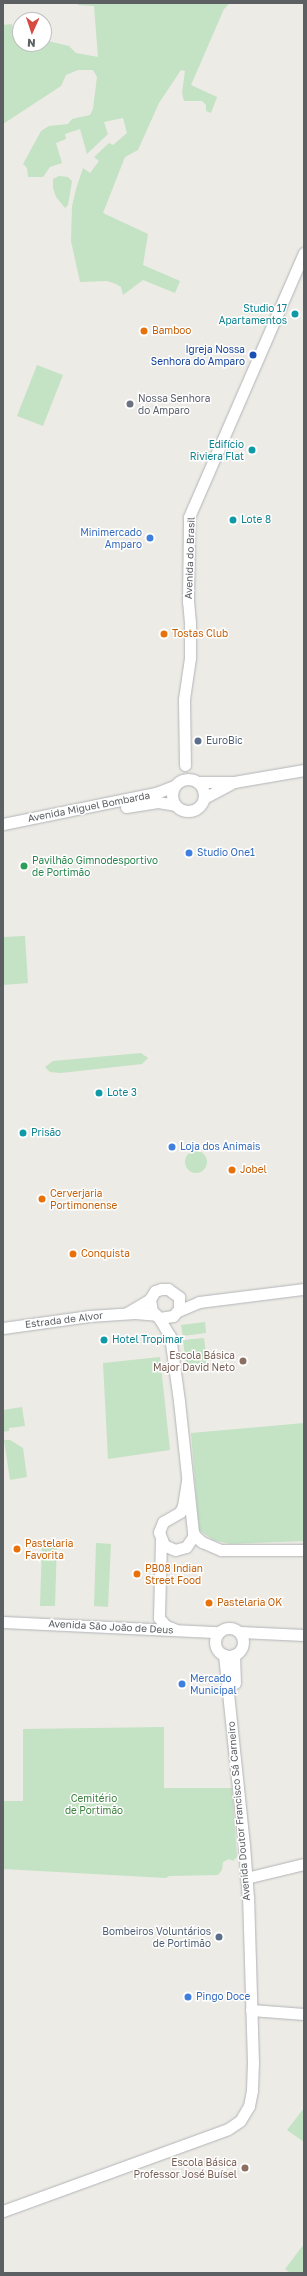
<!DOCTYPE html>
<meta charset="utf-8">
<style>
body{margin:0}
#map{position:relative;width:307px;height:2276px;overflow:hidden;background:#edebe5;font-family:"Golos Text",sans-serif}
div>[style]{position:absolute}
.green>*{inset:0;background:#c4e2c4}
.round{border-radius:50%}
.roads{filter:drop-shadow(0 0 1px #b1b4b8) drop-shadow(0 0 1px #b1b4b8)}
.secondary>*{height:11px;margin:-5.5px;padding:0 5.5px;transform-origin:5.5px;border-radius:5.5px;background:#fff}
.secondary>.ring{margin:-5.5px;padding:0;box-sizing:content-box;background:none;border:11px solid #fff;border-radius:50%}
.dots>*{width:11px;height:11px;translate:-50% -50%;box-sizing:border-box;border:2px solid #fff;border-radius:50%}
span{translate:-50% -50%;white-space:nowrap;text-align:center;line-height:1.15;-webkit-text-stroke:3px #fff;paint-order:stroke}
.culture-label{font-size:10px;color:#0d838f}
.right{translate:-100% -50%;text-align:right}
.left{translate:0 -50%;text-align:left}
.food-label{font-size:10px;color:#c56008}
.transit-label{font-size:10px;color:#164399}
.worship-label{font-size:10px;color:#5b616d}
.shop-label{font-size:10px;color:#366cbe}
.street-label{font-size:10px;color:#5c6063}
.service-label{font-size:10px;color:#4e5e75}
.leisure-label{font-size:10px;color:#27864d}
.education-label{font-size:10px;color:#785e54}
.park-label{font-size:10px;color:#3e8040}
.frame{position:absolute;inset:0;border:4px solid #5c6063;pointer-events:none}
.north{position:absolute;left:12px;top:12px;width:40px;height:40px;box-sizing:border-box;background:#fff;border:1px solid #bebfc1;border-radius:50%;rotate:183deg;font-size:11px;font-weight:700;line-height:16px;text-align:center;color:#5c6063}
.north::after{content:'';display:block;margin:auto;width:14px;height:18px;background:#d64a41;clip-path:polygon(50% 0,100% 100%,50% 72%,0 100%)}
</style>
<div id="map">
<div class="green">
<i style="clip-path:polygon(78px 3px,230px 3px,224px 9px,191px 85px,217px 97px,211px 113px,206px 111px,206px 105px,202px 101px,184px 101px,182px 93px,185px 71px,181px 70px,159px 103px,138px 150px,125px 157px,103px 213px,148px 234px,143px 265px,180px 281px,175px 293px,143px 280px,123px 295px,121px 287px,116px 284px,107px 281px,80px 282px,71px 241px,72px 206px,76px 189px,83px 168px,90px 173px,99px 161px,94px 157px,109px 143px,113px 145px,127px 133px,123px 118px,104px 122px,108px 134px,87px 154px,80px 129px,65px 134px,66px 139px,56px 143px,62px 163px,50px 167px,43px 177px,28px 177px,27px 168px,23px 164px,41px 131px,49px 126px,68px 124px,72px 119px,90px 115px,93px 109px,97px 77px,93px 70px,78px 70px,66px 75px,61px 86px,3px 124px,3px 25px,12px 24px,16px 39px,20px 39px,20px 44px,44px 44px,44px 40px,69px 46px,76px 53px,98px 57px,94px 6px,78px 5px)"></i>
<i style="clip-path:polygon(59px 176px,68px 177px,72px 181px,68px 205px,65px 208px,56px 197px,53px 188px,53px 179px)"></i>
<i style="clip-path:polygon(37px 365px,63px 375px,43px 426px,17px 416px)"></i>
<i style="clip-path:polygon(25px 936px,28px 983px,3px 985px,3px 937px)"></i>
<i style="clip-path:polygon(141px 1053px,148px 1058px,142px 1064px,61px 1073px,50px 1072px,45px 1067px,53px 1061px)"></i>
<i class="round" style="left:185px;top:1151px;width:22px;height:22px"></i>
<i style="clip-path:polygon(205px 1322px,206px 1333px,183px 1336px,181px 1325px)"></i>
<i style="clip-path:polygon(204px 1338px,208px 1369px,187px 1372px,183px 1340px)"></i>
<i style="clip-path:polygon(160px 1357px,170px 1450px,108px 1459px,103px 1363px)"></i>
<i style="clip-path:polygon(22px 1407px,25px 1426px,9px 1428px,9px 1431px,3px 1432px,3px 1410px)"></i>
<i style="clip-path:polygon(304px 1423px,304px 1541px,230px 1544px,213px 1540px,199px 1530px,191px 1433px)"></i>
<i style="clip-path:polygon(4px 1440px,10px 1440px,23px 1448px,27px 1477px,10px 1480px)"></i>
<i style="clip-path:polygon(42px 1543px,57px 1543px,55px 1606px,40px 1606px)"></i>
<i style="clip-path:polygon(96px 1543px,111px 1544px,108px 1607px,94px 1606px)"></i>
<i style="clip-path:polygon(164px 1727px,164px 1788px,232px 1788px,237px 1857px,233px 1861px,229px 1859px,223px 1862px,222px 1870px,218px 1875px,169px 1876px,166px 1878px,3px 1869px,3px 1801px,23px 1801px,23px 1729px)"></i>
<i style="clip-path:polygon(304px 2108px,304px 2142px,287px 2130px)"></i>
<i style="clip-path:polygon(304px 2244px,304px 2273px,290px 2273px,285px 2269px)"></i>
</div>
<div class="roads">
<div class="secondary">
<i style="left:185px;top:765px;width:66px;rotate:-90.9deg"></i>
<i style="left:184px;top:699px;width:41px;rotate:-81.7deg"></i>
<i style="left:190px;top:658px;width:35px;rotate:-90deg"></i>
<i style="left:190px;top:623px;width:21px;rotate:-95deg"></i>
<i style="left:188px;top:602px;width:85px;rotate:-89.3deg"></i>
<i style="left:189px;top:517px;width:288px;rotate:-66.5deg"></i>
<i class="ring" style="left:172px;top:779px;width:21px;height:21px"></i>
<i style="left:198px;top:782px;width:36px"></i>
<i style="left:234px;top:782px;width:71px;rotate:-9.7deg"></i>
<i style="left:204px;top:798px;width:30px;rotate:-28deg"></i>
<i style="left:126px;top:807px;width:32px;rotate:-9deg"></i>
<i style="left:158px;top:802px;width:17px;rotate:10deg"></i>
<i style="left:3px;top:824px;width:156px;rotate:-11.5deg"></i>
<i style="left:156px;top:793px;width:19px;rotate:-21deg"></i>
<i style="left:150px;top:1299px;width:12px;rotate:81deg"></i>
<i style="left:152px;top:1311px;width:10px;rotate:45deg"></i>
<i style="left:159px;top:1318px;width:21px;rotate:59deg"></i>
<i style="left:170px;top:1336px;width:66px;rotate:82.1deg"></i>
<i style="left:179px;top:1401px;width:132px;rotate:83.9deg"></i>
<i style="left:193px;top:1532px;width:5px;rotate:90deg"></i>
<i style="left:193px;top:1537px;width:12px;rotate:125deg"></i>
<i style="left:186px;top:1547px;width:11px;rotate:165deg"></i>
<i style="left:175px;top:1550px;width:12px;rotate:-156deg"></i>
<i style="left:164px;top:1545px;width:14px;rotate:-111deg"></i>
<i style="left:159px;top:1532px;width:11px;rotate:-68deg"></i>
<i style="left:163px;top:1522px;width:20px;rotate:-30deg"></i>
<i style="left:180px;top:1512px;width:7px;rotate:-63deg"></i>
<i style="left:183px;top:1506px;width:25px;rotate:-81deg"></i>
<i style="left:178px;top:1311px;width:23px;rotate:-23deg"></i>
<i style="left:199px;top:1302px;width:106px;rotate:-7.1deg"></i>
<i style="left:127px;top:1313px;width:27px;rotate:-31deg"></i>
<i style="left:150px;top:1299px;width:9px;rotate:-58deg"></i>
<i style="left:155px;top:1291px;width:6px;rotate:-18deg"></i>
<i style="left:161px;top:1289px;width:7px"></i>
<i style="left:168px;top:1289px;width:14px;rotate:36deg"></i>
<i style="left:179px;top:1297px;width:12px;rotate:90deg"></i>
<i style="left:179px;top:1309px;width:9px;rotate:131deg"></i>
<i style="left:173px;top:1316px;width:14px;rotate:172deg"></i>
<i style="left:3px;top:1328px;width:87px;rotate:-7.9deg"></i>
<i style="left:89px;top:1316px;width:46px;rotate:-3.7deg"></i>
<i style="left:135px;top:1313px;width:21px;rotate:5deg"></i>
<i style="left:193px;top:1532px;width:4px;rotate:63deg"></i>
<i style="left:195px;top:1536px;width:9px;rotate:41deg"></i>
<i style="left:202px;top:1542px;width:21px;rotate:23deg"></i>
<i style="left:221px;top:1550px;width:83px"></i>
<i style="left:161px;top:1540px;width:78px;rotate:91.5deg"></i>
<i style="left:159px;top:1618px;width:11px;rotate:49deg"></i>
<i style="left:166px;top:1626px;width:9px;rotate:21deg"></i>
<i style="left:3px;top:1622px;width:216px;rotate:2.7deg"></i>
<i class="ring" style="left:215px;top:1628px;width:17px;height:17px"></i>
<i style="left:240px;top:1632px;width:64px;rotate:2.7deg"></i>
<i style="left:234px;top:1655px;width:28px;rotate:88deg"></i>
<i style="left:246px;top:1878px;width:60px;rotate:-13.6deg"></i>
<i style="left:251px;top:2010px;width:53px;rotate:4.3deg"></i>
<i style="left:3px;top:2211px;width:239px;rotate:-20deg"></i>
<i style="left:228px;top:2129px;width:14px;rotate:-34deg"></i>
<i style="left:240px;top:2121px;width:17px;rotate:-59deg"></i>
<i style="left:249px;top:2106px;width:16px;rotate:-79deg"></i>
<i style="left:252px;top:2090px;width:27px;rotate:-88deg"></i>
<i style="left:253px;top:2063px;width:165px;rotate:-91.7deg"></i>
<i style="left:248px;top:1898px;width:53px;rotate:-94.3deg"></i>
<i style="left:244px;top:1845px;width:191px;rotate:-96deg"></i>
</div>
</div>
<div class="dots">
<i style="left:295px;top:314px;background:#0f9aa8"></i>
<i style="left:144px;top:331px;background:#e8710a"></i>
<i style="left:253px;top:355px;background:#1a4fb4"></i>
<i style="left:130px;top:404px;background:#6b7280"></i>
<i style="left:252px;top:450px;background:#0f9aa8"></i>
<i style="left:233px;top:520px;background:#0f9aa8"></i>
<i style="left:150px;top:538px;background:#3f7fe0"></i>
<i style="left:164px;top:634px;background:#e8710a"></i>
<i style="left:198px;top:741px;background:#5c6f8a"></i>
<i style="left:189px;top:853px;background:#3f7fe0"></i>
<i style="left:24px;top:866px;background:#2e9e5b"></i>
<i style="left:99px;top:1093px;background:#0f9aa8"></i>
<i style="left:23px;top:1133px;background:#0f9aa8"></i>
<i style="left:172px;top:1147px;background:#3f7fe0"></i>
<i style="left:232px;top:1170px;background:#e8710a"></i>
<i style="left:42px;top:1199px;background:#e8710a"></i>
<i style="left:73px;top:1254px;background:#e8710a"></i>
<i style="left:104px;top:1340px;background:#0f9aa8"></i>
<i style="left:243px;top:1361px;background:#8d6e63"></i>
<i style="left:17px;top:1549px;background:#e8710a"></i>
<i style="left:137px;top:1574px;background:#e8710a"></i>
<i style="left:209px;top:1603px;background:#e8710a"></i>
<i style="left:182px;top:1684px;background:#3f7fe0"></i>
<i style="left:219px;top:1937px;background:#5c6f8a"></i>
<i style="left:188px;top:1997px;background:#3f7fe0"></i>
<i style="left:245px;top:2168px;background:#8d6e63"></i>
</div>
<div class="culture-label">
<span class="right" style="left:287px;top:314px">Studio 17<br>Apartamentos</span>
<span class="right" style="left:244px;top:450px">Edifício<br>Riviera Flat</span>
<span class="left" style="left:241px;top:520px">Lote 8</span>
<span class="left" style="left:107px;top:1093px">Lote 3</span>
<span class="left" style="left:31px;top:1133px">Prisão</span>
<span class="left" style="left:112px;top:1340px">Hotel Tropimar</span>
</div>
<div class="food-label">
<span class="left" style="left:152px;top:331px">Bamboo</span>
<span class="left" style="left:172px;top:634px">Tostas Club</span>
<span class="left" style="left:240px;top:1170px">Jobel</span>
<span class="left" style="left:50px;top:1199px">Cerverjaria<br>Portimonense</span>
<span class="left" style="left:81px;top:1254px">Conquista</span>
<span class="left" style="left:25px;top:1549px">Pastelaria<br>Favorita</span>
<span class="left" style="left:145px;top:1574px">PB08 Indian<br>Street Food</span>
<span class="left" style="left:217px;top:1603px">Pastelaria OK</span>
</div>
<div class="transit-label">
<span class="right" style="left:245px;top:355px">Igreja Nossa<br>Senhora do Amparo</span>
</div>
<div class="worship-label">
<span class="left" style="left:138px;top:404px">Nossa Senhora<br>do Amparo</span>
</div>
<div class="shop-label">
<span class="right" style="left:142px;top:538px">Minimercado<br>Amparo</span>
<span class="left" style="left:197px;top:853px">Studio One1</span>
<span class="left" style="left:180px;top:1147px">Loja dos Animais</span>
<span class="left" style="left:190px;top:1684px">Mercado<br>Municipal</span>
<span class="left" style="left:196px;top:1997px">Pingo Doce</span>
</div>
<div class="street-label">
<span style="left:190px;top:558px;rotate:-88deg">Avenida do Brasil</span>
<span style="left:89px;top:807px;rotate:-11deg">Avenida Miguel Bombarda</span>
<span style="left:64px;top:1320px;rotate:-7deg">Estrada de Alvor</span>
<span style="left:111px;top:1627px;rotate:3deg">Avenida São João de Deus</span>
<span style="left:239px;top:1811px;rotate:-95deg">Avenida Doutor Francisco Sá Carneiro</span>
</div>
<div class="service-label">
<span class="left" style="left:206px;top:741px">EuroBic</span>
<span class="right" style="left:211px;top:1937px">Bombeiros Voluntários<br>de Portimão</span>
</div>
<div class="leisure-label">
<span class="left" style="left:32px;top:866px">Pavilhão Gimnodesportivo<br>de Portimão</span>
</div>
<div class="education-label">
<span class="right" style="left:235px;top:1361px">Escola Básica<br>Major David Neto</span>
<span class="right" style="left:237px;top:2168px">Escola Básica<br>Professor José Buísel</span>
</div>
<div class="park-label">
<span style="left:94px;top:1804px">Cemitério<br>de Portimão</span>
</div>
<div class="frame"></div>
<div class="north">N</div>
</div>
